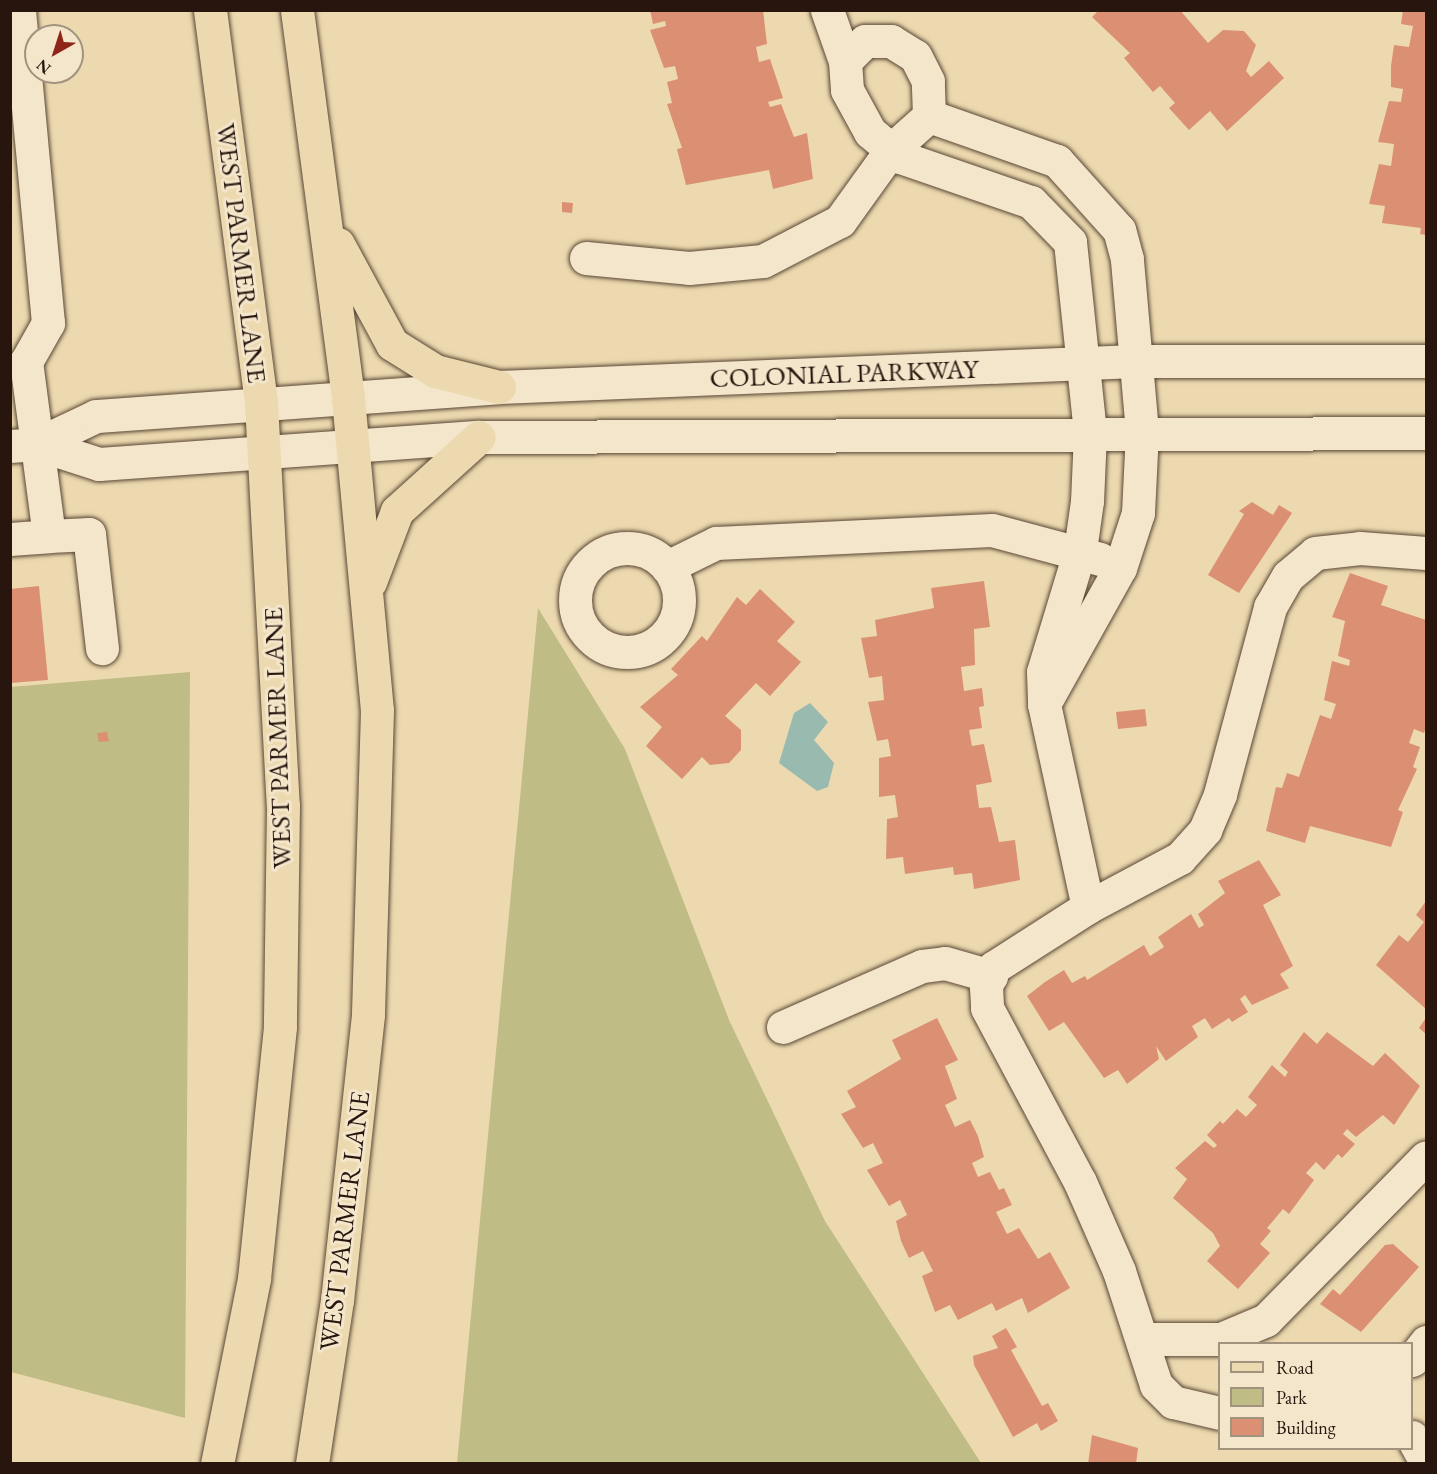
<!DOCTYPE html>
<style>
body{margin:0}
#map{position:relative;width:1437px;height:1474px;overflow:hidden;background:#edd9af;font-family:"EB Garamond",serif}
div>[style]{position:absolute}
.green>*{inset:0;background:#c0bc85}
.water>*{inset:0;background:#99baaf}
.building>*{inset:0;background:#db9073}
.roads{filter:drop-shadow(0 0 2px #594736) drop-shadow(0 0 2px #594736)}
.minor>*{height:33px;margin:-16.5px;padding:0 16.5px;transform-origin:16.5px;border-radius:16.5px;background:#f3e6cb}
.minor>.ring{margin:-16.5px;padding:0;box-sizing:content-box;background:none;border:33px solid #f3e6cb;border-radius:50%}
.major>*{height:33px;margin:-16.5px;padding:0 16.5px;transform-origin:16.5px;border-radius:16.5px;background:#edd9af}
span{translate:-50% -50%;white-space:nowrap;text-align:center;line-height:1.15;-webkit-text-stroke:6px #f3e6cb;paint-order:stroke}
.street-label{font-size:27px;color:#28160e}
.frame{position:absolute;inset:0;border:12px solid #28160e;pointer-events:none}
.legend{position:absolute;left:1218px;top:1342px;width:195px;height:108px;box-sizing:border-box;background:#f3e6cb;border:2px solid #a2937f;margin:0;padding:8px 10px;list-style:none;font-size:18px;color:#28160e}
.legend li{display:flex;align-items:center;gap:12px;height:30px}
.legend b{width:30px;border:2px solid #a2937f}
.north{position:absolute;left:24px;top:24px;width:60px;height:60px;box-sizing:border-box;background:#f3e6cb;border:2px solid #a2937f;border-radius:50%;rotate:219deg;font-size:16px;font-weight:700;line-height:24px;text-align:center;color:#28160e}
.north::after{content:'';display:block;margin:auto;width:21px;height:27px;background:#8f2418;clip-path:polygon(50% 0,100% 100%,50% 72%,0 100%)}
</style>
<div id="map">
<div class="green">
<i style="clip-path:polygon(538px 608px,625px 749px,729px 1020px,825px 1221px,981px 1463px,457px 1463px)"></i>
<i style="clip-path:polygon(190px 672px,185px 1418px,11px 1372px,10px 687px)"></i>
</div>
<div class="water">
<i style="clip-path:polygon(810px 703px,828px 722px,814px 740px,834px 763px,828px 787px,817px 791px,779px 763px,794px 713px)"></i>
</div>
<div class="building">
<i style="clip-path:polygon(650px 10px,763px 10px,767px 44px,756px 47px,759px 62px,770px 59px,783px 98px,768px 102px,770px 107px,781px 104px,794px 137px,807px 133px,813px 179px,773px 189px,769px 170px,686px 185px,677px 149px,682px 148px,667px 104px,672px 103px,667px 82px,678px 79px,675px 66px,664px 68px,650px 30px,666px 26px,665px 21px,653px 24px)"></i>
<i style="clip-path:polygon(1099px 10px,1180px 10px,1208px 43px,1223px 30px,1244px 31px,1256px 45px,1246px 71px,1251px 77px,1269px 61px,1284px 78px,1227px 131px,1210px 111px,1189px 130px,1169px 108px,1175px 103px,1160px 86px,1153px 92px,1124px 58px,1130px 53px,1092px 17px)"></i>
<i style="clip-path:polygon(1403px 10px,1426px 10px,1426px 235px,1420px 234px,1421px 228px,1382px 223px,1385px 206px,1369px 204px,1379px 164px,1391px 166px,1394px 144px,1378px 142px,1389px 101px,1401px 102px,1403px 89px,1391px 87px,1391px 66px,1394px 45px,1409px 47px,1413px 26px,1401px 24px)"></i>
<i style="clip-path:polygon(562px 202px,573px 203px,572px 213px,562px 212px)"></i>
<i style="clip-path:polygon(1252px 502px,1273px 515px,1279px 505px,1292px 513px,1239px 593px,1208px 575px,1244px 514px,1239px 511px)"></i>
<i style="clip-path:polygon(1350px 573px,1388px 586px,1381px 605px,1426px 620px,1426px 727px,1424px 733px,1414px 729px,1409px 743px,1420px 747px,1413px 767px,1417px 769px,1398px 810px,1403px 812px,1391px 847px,1310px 826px,1305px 843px,1266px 831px,1276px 787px,1282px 788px,1287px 773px,1299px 777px,1320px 715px,1331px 719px,1336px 704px,1324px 700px,1332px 661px,1349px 666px,1350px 660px,1338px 656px,1345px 621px,1332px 617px)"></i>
<i style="clip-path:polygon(984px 581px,990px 627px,974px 629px,975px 665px,961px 667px,964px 691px,982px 688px,984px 706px,979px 707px,982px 728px,969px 730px,972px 746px,984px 744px,992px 782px,976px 785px,979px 808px,991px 807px,999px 842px,1015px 840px,1020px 880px,974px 889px,972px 873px,954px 875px,953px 867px,905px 874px,903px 857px,886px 859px,887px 819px,898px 817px,895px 795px,879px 797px,879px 758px,891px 756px,888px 739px,877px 741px,868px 702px,884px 700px,882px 676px,869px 678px,861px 638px,877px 636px,875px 620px,934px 608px,931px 588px)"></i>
<i style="clip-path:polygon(39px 586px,48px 680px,10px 683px,10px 589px)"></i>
<i style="clip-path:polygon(760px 589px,795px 622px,777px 641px,801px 662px,770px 696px,756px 683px,725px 716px,741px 730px,741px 750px,729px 763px,710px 765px,702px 757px,682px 779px,646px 746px,662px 727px,640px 707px,678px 675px,671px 669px,702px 636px,707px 641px,737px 597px,746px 605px)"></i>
<i style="clip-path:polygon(1145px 709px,1147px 726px,1118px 729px,1116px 712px)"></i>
<i style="clip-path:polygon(107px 732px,109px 741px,99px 742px,97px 733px)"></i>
<i style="clip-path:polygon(1259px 860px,1281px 895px,1263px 905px,1293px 966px,1280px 974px,1289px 988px,1252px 1005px,1245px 995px,1240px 999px,1248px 1012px,1232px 1022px,1229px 1018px,1212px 1029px,1205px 1018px,1192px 1026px,1198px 1037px,1166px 1061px,1156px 1046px,1159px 1059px,1127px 1084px,1118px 1070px,1104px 1078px,1064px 1022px,1049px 1031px,1027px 996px,1045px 982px,1064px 970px,1072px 983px,1085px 976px,1087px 980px,1144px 945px,1150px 956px,1164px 947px,1158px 937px,1191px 914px,1199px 928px,1204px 925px,1198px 914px,1225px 893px,1218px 881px)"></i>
<i style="clip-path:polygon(1426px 901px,1426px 1009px,1376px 965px,1399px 935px,1408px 942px,1424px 922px,1416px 915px)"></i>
<i style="clip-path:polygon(937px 1018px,958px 1060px,945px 1066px,957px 1099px,945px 1105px,955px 1127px,970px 1120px,978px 1136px,984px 1157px,972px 1163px,978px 1177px,990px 1172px,999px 1190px,1004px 1188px,1012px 1205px,996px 1212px,1007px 1234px,1019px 1228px,1038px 1259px,1050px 1252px,1070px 1288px,1028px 1313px,1022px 1298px,996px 1311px,992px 1303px,958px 1320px,950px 1305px,935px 1312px,922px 1276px,933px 1271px,923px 1251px,909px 1258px,901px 1241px,896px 1221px,907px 1215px,900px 1200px,889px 1206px,867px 1170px,883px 1163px,873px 1143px,863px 1148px,841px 1114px,856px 1107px,847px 1091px,901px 1059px,892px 1040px)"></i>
<i style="clip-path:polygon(1426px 1018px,1426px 1034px,1419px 1028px)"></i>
<i style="clip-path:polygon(1304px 1032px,1317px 1044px,1327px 1032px,1373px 1066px,1385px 1053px,1420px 1086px,1394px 1125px,1383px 1115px,1356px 1137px,1347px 1129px,1343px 1134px,1355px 1144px,1342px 1158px,1338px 1154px,1324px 1170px,1316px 1162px,1306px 1173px,1314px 1180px,1289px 1214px,1283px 1209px,1267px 1228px,1271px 1231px,1260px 1244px,1270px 1253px,1238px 1289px,1207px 1261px,1220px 1246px,1213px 1233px,1173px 1198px,1187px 1179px,1175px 1168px,1205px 1141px,1214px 1148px,1217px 1145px,1207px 1135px,1220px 1121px,1223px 1124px,1237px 1109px,1246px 1117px,1257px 1105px,1248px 1097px,1272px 1065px,1285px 1077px,1288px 1072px,1280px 1065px)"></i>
<i style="clip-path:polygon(1393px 1244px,1419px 1267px,1361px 1332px,1320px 1304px,1333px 1289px,1340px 1295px,1385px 1245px)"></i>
<i style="clip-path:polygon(1006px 1328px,1017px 1347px,1011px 1350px,1042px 1406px,1048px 1403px,1058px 1421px,1041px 1431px,1037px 1423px,1013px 1437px,974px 1365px,973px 1356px,998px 1348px,992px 1336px)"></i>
<i style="clip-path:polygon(1092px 1435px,1138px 1448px,1136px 1464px,1088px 1464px)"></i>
</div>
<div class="roads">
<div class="minor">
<i style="left:827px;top:10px;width:54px;rotate:70.6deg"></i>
<i style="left:586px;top:258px;width:103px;rotate:5.5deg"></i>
<i style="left:689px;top:268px;width:74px;rotate:-5.4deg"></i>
<i style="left:763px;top:261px;width:87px;rotate:-27.5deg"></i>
<i style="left:840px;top:221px;width:87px;rotate:-54.3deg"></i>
<i style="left:891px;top:150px;width:51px;rotate:-41.8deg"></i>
<i style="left:37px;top:444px;width:65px;rotate:17.9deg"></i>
<i style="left:99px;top:464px;width:381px;rotate:-4.1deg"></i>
<i style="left:479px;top:437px;width:947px;rotate:-0.24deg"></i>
<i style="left:10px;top:446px;width:27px;rotate:-4deg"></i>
<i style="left:37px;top:444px;width:65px;rotate:-25.4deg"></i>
<i style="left:96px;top:416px;width:404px;rotate:-4.1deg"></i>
<i style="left:499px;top:387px;width:637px;rotate:-2.34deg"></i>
<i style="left:1135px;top:361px;width:291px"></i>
<i style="left:49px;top:536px;width:40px;rotate:-2.9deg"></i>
<i style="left:89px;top:534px;width:115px;rotate:83.5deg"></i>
<i style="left:10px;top:539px;width:39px;rotate:-4deg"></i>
<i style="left:49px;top:536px;width:176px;rotate:-97.5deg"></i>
<i style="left:26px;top:362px;width:45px;rotate:-60.6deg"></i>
<i style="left:48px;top:323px;width:314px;rotate:-95.3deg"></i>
<i class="ring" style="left:575px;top:548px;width:71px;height:71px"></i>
<i style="left:667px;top:567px;width:55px;rotate:-26.1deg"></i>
<i style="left:716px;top:543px;width:276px;rotate:-2.7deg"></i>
<i style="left:992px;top:530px;width:112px;rotate:15deg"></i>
<i style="left:1044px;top:704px;width:156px;rotate:-60.8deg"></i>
<i style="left:1120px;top:568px;width:58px;rotate:-71.9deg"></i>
<i style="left:1138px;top:513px;width:81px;rotate:-87.2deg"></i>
<i style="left:1142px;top:432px;width:174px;rotate:-95deg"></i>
<i style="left:1127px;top:259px;width:30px;rotate:-105deg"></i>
<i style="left:1119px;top:230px;width:93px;rotate:-131.9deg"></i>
<i style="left:1057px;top:161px;width:136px;rotate:-160.6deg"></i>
<i style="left:929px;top:116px;width:35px;rotate:-92deg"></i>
<i style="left:928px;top:81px;width:28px;rotate:-117deg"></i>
<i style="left:915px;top:56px;width:28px;rotate:-148deg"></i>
<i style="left:891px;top:41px;width:26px;rotate:180deg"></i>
<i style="left:865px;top:41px;width:28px;rotate:135deg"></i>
<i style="left:845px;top:61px;width:29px;rotate:86deg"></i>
<i style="left:847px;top:90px;width:48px;rotate:61.3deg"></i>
<i style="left:870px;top:132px;width:39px;rotate:40deg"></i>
<i style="left:900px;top:157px;width:139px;rotate:19deg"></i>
<i style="left:1031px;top:202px;width:56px;rotate:45.7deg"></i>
<i style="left:1070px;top:242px;width:192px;rotate:84deg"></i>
<i style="left:1090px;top:433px;width:68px;rotate:92.5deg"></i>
<i style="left:1087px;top:501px;width:49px;rotate:98.1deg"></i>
<i style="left:1080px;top:550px;width:127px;rotate:106.9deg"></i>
<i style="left:1043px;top:672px;width:32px;rotate:88deg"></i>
<i style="left:1044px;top:704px;width:208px;rotate:77.8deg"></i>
<i style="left:1088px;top:907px;width:112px;rotate:147.4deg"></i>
<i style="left:994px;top:967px;width:21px;rotate:113deg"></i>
<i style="left:986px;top:986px;width:22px;rotate:87deg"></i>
<i style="left:987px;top:1008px;width:197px;rotate:61.9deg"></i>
<i style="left:1080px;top:1182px;width:97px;rotate:66.3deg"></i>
<i style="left:1119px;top:1271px;width:120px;rotate:72deg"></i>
<i style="left:1156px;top:1385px;width:24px;rotate:45deg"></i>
<i style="left:1173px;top:1402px;width:48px;rotate:13.2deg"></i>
<i style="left:1088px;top:907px;width:104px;rotate:-28deg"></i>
<i style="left:1180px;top:858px;width:38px;rotate:-48deg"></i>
<i style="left:1205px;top:830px;width:39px;rotate:-67deg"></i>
<i style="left:1220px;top:794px;width:194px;rotate:-75deg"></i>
<i style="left:1270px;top:607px;width:36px;rotate:-60deg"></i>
<i style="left:1288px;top:576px;width:35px;rotate:-40deg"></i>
<i style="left:1315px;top:553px;width:45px;rotate:-6.3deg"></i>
<i style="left:1360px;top:548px;width:66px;rotate:4.3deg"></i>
<i style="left:783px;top:1027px;width:152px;rotate:-23.7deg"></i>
<i style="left:922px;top:966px;width:23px;rotate:-7deg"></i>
<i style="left:945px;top:963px;width:48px;rotate:15.8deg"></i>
<i style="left:1142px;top:1339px;width:79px"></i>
<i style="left:1221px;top:1339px;width:49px;rotate:-22.9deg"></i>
<i style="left:1266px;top:1320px;width:228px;rotate:-45.5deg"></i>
<i style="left:1412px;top:1360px;width:23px;rotate:-52deg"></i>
<i style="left:1412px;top:1437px;width:29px;rotate:61deg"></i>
</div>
<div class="major">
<i style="left:210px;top:10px;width:396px;rotate:82.6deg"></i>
<i style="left:261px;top:403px;width:403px;rotate:86.9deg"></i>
<i style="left:283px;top:805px;width:222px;rotate:90.8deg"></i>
<i style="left:280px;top:1027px;width:253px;rotate:95.9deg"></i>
<i style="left:254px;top:1279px;width:189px;rotate:101.3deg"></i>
<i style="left:297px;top:10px;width:391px;rotate:82.5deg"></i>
<i style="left:348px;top:398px;width:313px;rotate:84.7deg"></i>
<i style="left:377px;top:710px;width:305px;rotate:91.7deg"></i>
<i style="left:368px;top:1015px;width:287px;rotate:96.2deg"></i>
<i style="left:337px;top:1300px;width:166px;rotate:98.7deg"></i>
<i style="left:338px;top:244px;width:114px;rotate:61.6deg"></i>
<i style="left:392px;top:344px;width:51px;rotate:32.1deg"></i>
<i style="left:435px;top:371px;width:66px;rotate:14deg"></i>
<i style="left:370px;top:582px;width:76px;rotate:-69.2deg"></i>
<i style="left:397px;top:511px;width:110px;rotate:-42.1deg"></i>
</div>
</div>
<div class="street-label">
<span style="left:242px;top:253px;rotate:83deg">WEST PARMER LANE</span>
<span style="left:844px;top:373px;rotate:-2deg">COLONIAL PARKWAY</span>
<span style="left:277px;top:738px;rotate:-92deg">WEST PARMER LANE</span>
<span style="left:344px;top:1221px;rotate:-83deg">WEST PARMER LANE</span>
</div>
<div class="frame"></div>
<ul class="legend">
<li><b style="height:8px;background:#edd9af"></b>Road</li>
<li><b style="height:16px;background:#c0bc85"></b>Park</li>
<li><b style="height:16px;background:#db9073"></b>Building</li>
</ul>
<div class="north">N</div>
</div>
